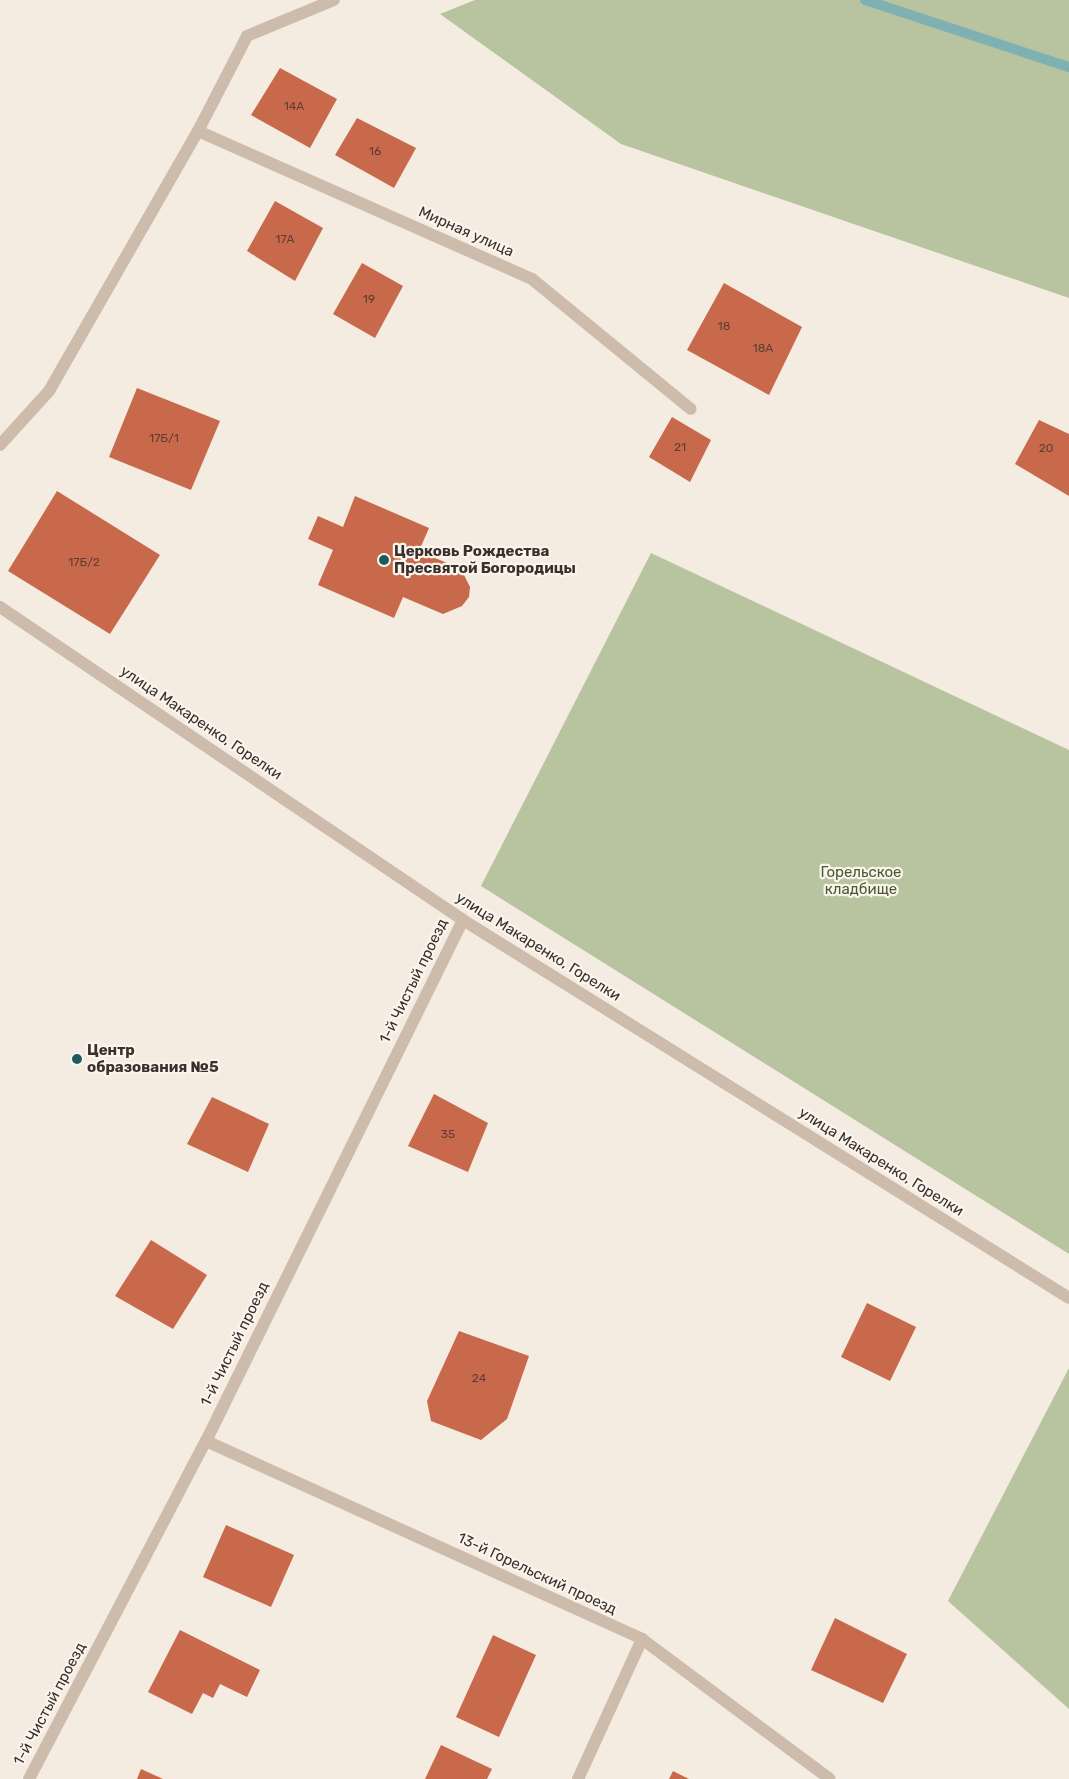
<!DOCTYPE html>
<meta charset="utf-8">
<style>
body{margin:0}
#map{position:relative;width:1069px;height:1779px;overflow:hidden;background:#f4ebe1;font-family:Rubik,sans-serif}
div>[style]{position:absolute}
.green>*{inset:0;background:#b8c4a0}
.stream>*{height:10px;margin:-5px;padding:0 5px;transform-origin:5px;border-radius:5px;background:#7fb0b2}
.building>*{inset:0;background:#c8694b}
.minor>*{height:12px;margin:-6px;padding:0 6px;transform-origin:6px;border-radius:6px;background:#cdbbac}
.dots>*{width:14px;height:14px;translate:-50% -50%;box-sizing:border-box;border:2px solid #fbf5ee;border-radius:50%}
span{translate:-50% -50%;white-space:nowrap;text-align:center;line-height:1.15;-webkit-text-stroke:4.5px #fbf5ee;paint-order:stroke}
.number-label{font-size:12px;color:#5e3e33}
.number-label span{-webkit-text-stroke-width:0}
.street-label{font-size:15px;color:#3b302b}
.poi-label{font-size:15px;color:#3b302b;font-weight:700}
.left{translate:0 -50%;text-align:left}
.park-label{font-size:15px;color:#4a5a2e}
</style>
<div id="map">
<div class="green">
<i style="clip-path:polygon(475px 0,1069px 0,1069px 298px,621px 144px,440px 14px)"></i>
<i style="clip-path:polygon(651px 553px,1069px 750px,1069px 1254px,481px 886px)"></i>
<i style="clip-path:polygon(1069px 1368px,1069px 1709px,948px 1601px)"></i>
</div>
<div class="stream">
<i style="left:865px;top:0;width:215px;rotate:18.2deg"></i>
</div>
<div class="building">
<i style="clip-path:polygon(280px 68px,337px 99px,310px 148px,251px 115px)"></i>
<i style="clip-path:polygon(357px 118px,416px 148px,394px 188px,335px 155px)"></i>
<i style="clip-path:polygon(275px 201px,323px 228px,295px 281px,247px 251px)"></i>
<i style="clip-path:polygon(362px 263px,403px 286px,375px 338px,333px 314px)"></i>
<i style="clip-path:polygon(724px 283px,802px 327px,769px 395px,687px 350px)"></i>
<i style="clip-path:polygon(137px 388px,220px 421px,191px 490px,109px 457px)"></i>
<i style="clip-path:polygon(672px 417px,711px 440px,690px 482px,649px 457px)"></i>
<i style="clip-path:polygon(1039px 420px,1069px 434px,1069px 496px,1015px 464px)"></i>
<i style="clip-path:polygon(57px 491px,160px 555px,110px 634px,8px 571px)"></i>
<i style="clip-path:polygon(355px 496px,429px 528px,419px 551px,461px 569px,470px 587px,469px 597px,462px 606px,443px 614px,403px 597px,394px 618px,318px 585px,333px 550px,308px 539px,318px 516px,343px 527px)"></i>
<i style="clip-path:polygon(434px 1094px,488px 1123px,468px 1172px,408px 1146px)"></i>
<i style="clip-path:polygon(212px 1097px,269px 1124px,248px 1172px,187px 1144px)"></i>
<i style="clip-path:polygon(151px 1240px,207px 1275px,173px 1329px,115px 1296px)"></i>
<i style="clip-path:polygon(867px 1303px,916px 1327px,890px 1381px,841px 1357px)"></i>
<i style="clip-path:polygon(459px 1331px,529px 1356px,507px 1419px,481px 1440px,431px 1421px,427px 1401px)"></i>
<i style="clip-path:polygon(226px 1525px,294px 1555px,271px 1607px,203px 1577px)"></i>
<i style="clip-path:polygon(835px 1618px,907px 1654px,883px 1703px,811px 1670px)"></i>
<i style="clip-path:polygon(180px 1630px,260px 1670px,247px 1697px,220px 1684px,213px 1698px,203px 1693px,192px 1714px,148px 1692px)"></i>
<i style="clip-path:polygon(493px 1635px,536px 1655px,499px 1737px,456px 1717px)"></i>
<i style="clip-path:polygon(441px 1745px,492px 1769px,487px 1779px,425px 1779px)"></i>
<i style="clip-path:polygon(141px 1769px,163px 1779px,137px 1779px)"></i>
<i style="clip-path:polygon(673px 1771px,689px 1779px,669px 1779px)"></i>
</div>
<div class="minor">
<i style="left:198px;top:131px;width:365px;rotate:23.9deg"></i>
<i style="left:532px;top:279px;width:205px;rotate:39.3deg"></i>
<i style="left:0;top:445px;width:73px;rotate:-47.8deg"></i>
<i style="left:49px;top:391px;width:300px;rotate:-60.2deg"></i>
<i style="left:198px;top:131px;width:107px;rotate:-62.7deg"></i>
<i style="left:247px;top:36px;width:94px;rotate:-22.5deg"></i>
<i style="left:0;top:607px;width:559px;rotate:34.06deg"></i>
<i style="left:463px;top:920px;width:714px;rotate:31.95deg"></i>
<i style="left:206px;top:1441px;width:479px;rotate:24.4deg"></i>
<i style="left:642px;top:1639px;width:234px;rotate:36.7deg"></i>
<i style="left:29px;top:1779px;width:382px;rotate:-62.4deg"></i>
<i style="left:206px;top:1441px;width:581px;rotate:-63.74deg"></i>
<i style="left:578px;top:1779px;width:154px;rotate:-65.4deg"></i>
</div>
<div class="dots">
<i style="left:384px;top:560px;background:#1f5a5e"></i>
<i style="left:77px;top:1059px;background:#1f5a5e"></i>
</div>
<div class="number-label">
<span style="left:294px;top:107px">14А</span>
<span style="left:375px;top:152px">16</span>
<span style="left:285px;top:240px">17А</span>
<span style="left:369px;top:300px">19</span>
<span style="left:724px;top:327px">18</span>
<span style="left:763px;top:349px">18А</span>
<span style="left:164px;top:439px">17Б/1</span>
<span style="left:680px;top:448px">21</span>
<span style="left:1046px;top:449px">20</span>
<span style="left:84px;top:563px">17Б/2</span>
<span style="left:448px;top:1135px">35</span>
<span style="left:479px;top:1379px">24</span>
</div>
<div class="street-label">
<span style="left:466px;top:232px;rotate:24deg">Мирная улица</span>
<span style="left:201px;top:723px;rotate:34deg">улица Макаренко, Горелки</span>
<span style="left:538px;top:947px;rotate:32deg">улица Макаренко, Горелки</span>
<span style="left:414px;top:981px;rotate:-64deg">1-й Чистый проезд</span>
<span style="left:881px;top:1162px;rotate:32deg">улица Макаренко, Горелки</span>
<span style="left:235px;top:1344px;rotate:-64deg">1-й Чистый проезд</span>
<span style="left:537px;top:1574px;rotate:25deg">13-й Горельский проезд</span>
<span style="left:50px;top:1704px;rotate:-62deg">1-й Чистый проезд</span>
</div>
<div class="poi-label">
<span class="left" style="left:394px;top:560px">Церковь Рождества<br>Пресвятой Богородицы</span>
<span class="left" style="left:87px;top:1059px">Центр<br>образования №5</span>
</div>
<div class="park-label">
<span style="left:861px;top:881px">Горельское<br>кладбище</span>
</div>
</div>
